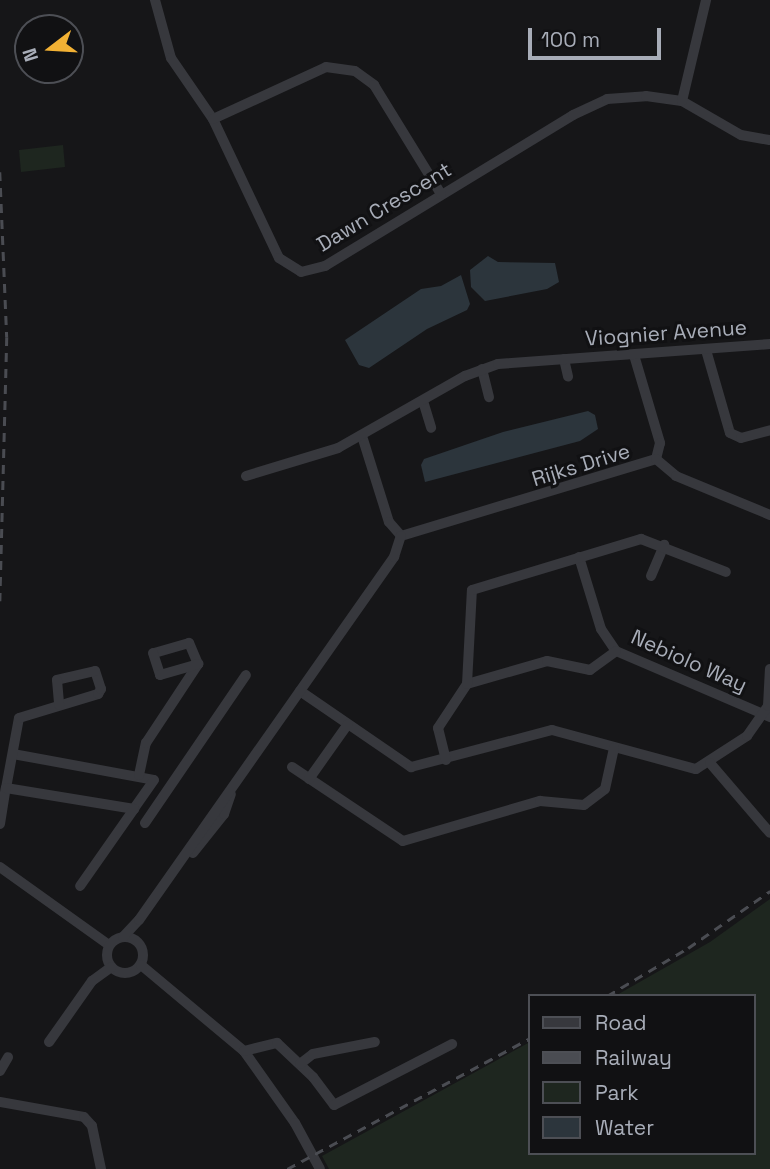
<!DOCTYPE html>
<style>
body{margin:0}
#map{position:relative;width:770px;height:1169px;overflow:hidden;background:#161618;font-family:"Space Grotesk",sans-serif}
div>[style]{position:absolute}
.green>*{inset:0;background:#1e261f}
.water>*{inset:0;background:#2c353c}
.minor>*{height:10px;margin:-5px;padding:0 5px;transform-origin:5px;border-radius:5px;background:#37383d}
.minor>.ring{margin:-5px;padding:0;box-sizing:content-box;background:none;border:10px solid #37383d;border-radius:50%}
.rail>*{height:2.5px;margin-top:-1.25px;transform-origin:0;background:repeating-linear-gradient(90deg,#4a4c52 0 9px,transparent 0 16px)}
span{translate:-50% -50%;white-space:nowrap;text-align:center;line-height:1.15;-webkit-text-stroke:6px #111113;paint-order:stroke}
.street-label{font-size:21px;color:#a8adb8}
.legend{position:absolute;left:528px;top:994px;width:228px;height:161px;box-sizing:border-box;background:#111113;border:2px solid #4d4f55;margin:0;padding:9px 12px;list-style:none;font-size:21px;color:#a8adb8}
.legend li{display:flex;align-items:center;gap:14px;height:35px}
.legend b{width:35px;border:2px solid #4d4f55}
.north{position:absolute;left:14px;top:14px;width:70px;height:70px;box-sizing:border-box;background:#111113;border:2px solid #4d4f55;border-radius:50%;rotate:253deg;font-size:19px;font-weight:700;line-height:28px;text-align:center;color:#a8adb8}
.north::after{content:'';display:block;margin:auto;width:24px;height:32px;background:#f2b134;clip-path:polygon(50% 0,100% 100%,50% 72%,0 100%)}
.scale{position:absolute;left:528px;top:28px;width:133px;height:32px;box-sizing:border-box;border:4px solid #a8adb8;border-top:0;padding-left:9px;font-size:21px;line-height:24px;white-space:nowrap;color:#a8adb8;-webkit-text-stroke:5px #111113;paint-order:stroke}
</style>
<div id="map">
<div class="green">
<i style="clip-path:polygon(63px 145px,65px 167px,21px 172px,19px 150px)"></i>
<i style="clip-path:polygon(770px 899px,770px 1169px,329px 1169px,322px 1156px,530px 1042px,530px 1153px,754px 1153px,754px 996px,615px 996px,710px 942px)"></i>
</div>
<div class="water">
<i style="clip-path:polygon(488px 256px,498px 262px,555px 263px,559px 282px,547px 289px,485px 301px,471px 287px,470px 270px)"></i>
<i style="clip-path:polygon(461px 275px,470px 304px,467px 310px,427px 329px,369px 368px,359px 365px,345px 340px,421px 289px,441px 286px)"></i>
<i style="clip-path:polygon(588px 411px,595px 415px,598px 429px,580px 441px,425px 482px,421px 465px,424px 459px,503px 432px)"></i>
</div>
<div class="minor">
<i style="left:155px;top:0;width:60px;rotate:74.6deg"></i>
<i style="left:171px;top:58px;width:74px;rotate:55.5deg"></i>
<i style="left:213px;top:119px;width:154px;rotate:64.6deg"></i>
<i style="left:279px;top:258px;width:26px;rotate:32deg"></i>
<i style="left:301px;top:272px;width:25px;rotate:-14deg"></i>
<i style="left:325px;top:266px;width:290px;rotate:-31.3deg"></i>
<i style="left:573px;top:115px;width:38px;rotate:-25deg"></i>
<i style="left:607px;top:99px;width:39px;rotate:-4deg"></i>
<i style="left:646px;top:96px;width:36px;rotate:8deg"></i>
<i style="left:682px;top:101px;width:68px;rotate:30deg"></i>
<i style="left:741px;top:135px;width:29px;rotate:10deg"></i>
<i style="left:682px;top:101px;width:104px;rotate:-76.6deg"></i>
<i style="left:213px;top:119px;width:124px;rotate:-24.7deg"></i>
<i style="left:326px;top:67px;width:29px;rotate:8deg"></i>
<i style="left:355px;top:71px;width:24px;rotate:36deg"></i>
<i style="left:374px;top:85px;width:128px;rotate:58.4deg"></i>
<i style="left:706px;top:350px;width:86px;rotate:73.9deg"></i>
<i style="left:730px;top:433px;width:12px;rotate:24deg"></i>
<i style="left:741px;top:438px;width:30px;rotate:-15deg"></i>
<i style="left:634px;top:355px;width:92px;rotate:73.5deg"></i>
<i style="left:660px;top:443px;width:16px;rotate:104deg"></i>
<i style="left:564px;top:359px;width:18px;rotate:77deg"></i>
<i style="left:482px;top:369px;width:29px;rotate:76deg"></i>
<i style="left:423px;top:401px;width:28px;rotate:73deg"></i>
<i style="left:362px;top:436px;width:90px;rotate:72.6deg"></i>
<i style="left:389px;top:522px;width:18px;rotate:49deg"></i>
<i style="left:401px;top:536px;width:266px;rotate:-16.8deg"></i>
<i style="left:656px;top:459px;width:26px;rotate:40deg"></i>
<i style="left:676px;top:476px;width:102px;rotate:22.5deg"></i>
<i style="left:246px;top:476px;width:96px;rotate:-16.9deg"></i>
<i style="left:338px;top:448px;width:146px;rotate:-29.6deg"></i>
<i style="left:465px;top:376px;width:35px;rotate:-20deg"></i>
<i style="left:498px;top:364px;width:273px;rotate:-4.2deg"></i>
<i style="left:579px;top:557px;width:75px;rotate:73deg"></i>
<i style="left:601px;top:629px;width:27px;rotate:56deg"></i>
<i style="left:616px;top:651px;width:168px;rotate:23.2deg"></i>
<i style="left:651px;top:576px;width:34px;rotate:-67deg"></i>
<i style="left:467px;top:684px;width:83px;rotate:-16deg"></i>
<i style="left:547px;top:661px;width:44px;rotate:11.8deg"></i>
<i style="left:590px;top:670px;width:32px;rotate:-36deg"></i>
<i style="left:300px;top:691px;width:135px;rotate:34.4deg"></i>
<i style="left:411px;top:767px;width:146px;rotate:-14.7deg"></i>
<i style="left:552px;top:730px;width:149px;rotate:15.2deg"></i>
<i style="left:696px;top:769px;width:61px;rotate:-32.9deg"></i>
<i style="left:747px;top:736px;width:37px;rotate:-55deg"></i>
<i style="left:768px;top:706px;width:37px;rotate:-87deg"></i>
<i style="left:13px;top:754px;width:143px;rotate:10.4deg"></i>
<i style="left:154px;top:780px;width:35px;rotate:125deg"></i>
<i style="left:446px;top:760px;width:33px;rotate:-104deg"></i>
<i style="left:438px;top:728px;width:53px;rotate:-56.6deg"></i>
<i style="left:467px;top:684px;width:94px;rotate:-87deg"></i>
<i style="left:472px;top:590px;width:177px;rotate:-16.8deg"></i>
<i style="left:641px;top:539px;width:91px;rotate:21.2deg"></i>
<i style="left:710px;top:763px;width:92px;rotate:49.4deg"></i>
<i style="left:292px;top:767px;width:133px;rotate:33.7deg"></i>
<i style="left:403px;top:841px;width:143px;rotate:-16.3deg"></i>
<i style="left:540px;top:801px;width:44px;rotate:5.2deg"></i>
<i style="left:584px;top:805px;width:26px;rotate:-37deg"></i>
<i style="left:605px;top:789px;width:42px;rotate:-77.6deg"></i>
<i style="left:139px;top:775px;width:33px;rotate:-78deg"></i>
<i style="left:146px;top:743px;width:95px;rotate:-56.6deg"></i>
<i style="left:198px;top:664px;width:23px;rotate:-113deg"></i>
<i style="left:189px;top:643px;width:37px;rotate:164deg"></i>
<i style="left:153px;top:653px;width:23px;rotate:72deg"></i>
<i style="left:160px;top:675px;width:40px;rotate:-16deg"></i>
<i style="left:309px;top:779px;width:67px;rotate:-54.7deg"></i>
<i style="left:6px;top:788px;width:71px;rotate:-79.5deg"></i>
<i style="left:19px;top:718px;width:83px;rotate:-16.9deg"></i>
<i style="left:98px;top:694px;width:6px;rotate:-59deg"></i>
<i style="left:101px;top:689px;width:19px;rotate:-108deg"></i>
<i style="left:95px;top:671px;width:39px;rotate:167deg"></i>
<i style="left:57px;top:680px;width:25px;rotate:85deg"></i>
<i style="left:145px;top:823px;width:179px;rotate:-55.7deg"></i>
<i style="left:0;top:824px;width:36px;rotate:-81deg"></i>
<i style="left:6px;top:788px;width:130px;rotate:9.3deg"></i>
<i style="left:134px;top:809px;width:94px;rotate:125deg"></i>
<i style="left:193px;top:853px;width:50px;rotate:-51.5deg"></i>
<i style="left:224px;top:814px;width:21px;rotate:-71deg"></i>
<i style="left:0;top:867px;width:134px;rotate:35.6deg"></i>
<i class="ring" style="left:107px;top:937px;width:26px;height:26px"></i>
<i style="left:123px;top:937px;width:23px;rotate:-47deg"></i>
<i style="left:139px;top:920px;width:444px;rotate:-54.9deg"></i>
<i style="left:394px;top:557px;width:22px;rotate:-72deg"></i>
<i style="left:141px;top:965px;width:134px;rotate:39.9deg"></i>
<i style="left:244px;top:1051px;width:88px;rotate:54.7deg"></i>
<i style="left:295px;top:1123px;width:52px;rotate:61.5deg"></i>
<i style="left:49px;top:1042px;width:75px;rotate:-54.8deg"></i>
<i style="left:92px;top:981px;width:24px;rotate:-36deg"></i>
<i style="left:244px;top:1051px;width:34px;rotate:-14deg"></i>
<i style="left:277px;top:1043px;width:50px;rotate:43.4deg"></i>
<i style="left:313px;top:1077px;width:35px;rotate:53deg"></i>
<i style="left:334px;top:1105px;width:133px;rotate:-27.3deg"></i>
<i style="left:300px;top:1064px;width:16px;rotate:-38deg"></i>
<i style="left:313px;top:1054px;width:63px;rotate:-11deg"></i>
<i style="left:0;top:1071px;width:16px;rotate:-60deg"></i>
<i style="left:0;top:1102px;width:85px;rotate:10.1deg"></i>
<i style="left:84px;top:1117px;width:12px;rotate:48deg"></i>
<i style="left:92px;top:1126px;width:44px;rotate:78.2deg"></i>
</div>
<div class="rail">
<i style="left:0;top:172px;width:165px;rotate:87.6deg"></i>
<i style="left:7px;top:337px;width:264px;rotate:91.5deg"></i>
<i style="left:607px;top:996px;width:94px;rotate:-30.7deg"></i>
<i style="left:688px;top:948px;width:100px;rotate:-34.8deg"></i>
<i style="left:287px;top:1169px;width:276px;rotate:-28.3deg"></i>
</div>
<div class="street-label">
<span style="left:384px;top:207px;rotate:-31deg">Dawn Crescent</span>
<span style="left:666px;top:333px;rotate:-4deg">Viognier Avenue</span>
<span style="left:581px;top:465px;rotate:-17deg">Rijks Drive</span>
<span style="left:689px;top:661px;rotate:24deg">Nebiolo Way</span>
</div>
<ul class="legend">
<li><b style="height:9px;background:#37383d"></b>Road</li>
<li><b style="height:9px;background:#4a4c52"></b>Railway</li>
<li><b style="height:19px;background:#1e261f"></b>Park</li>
<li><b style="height:19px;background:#2c353c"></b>Water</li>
</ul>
<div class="north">N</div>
<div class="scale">100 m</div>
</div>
